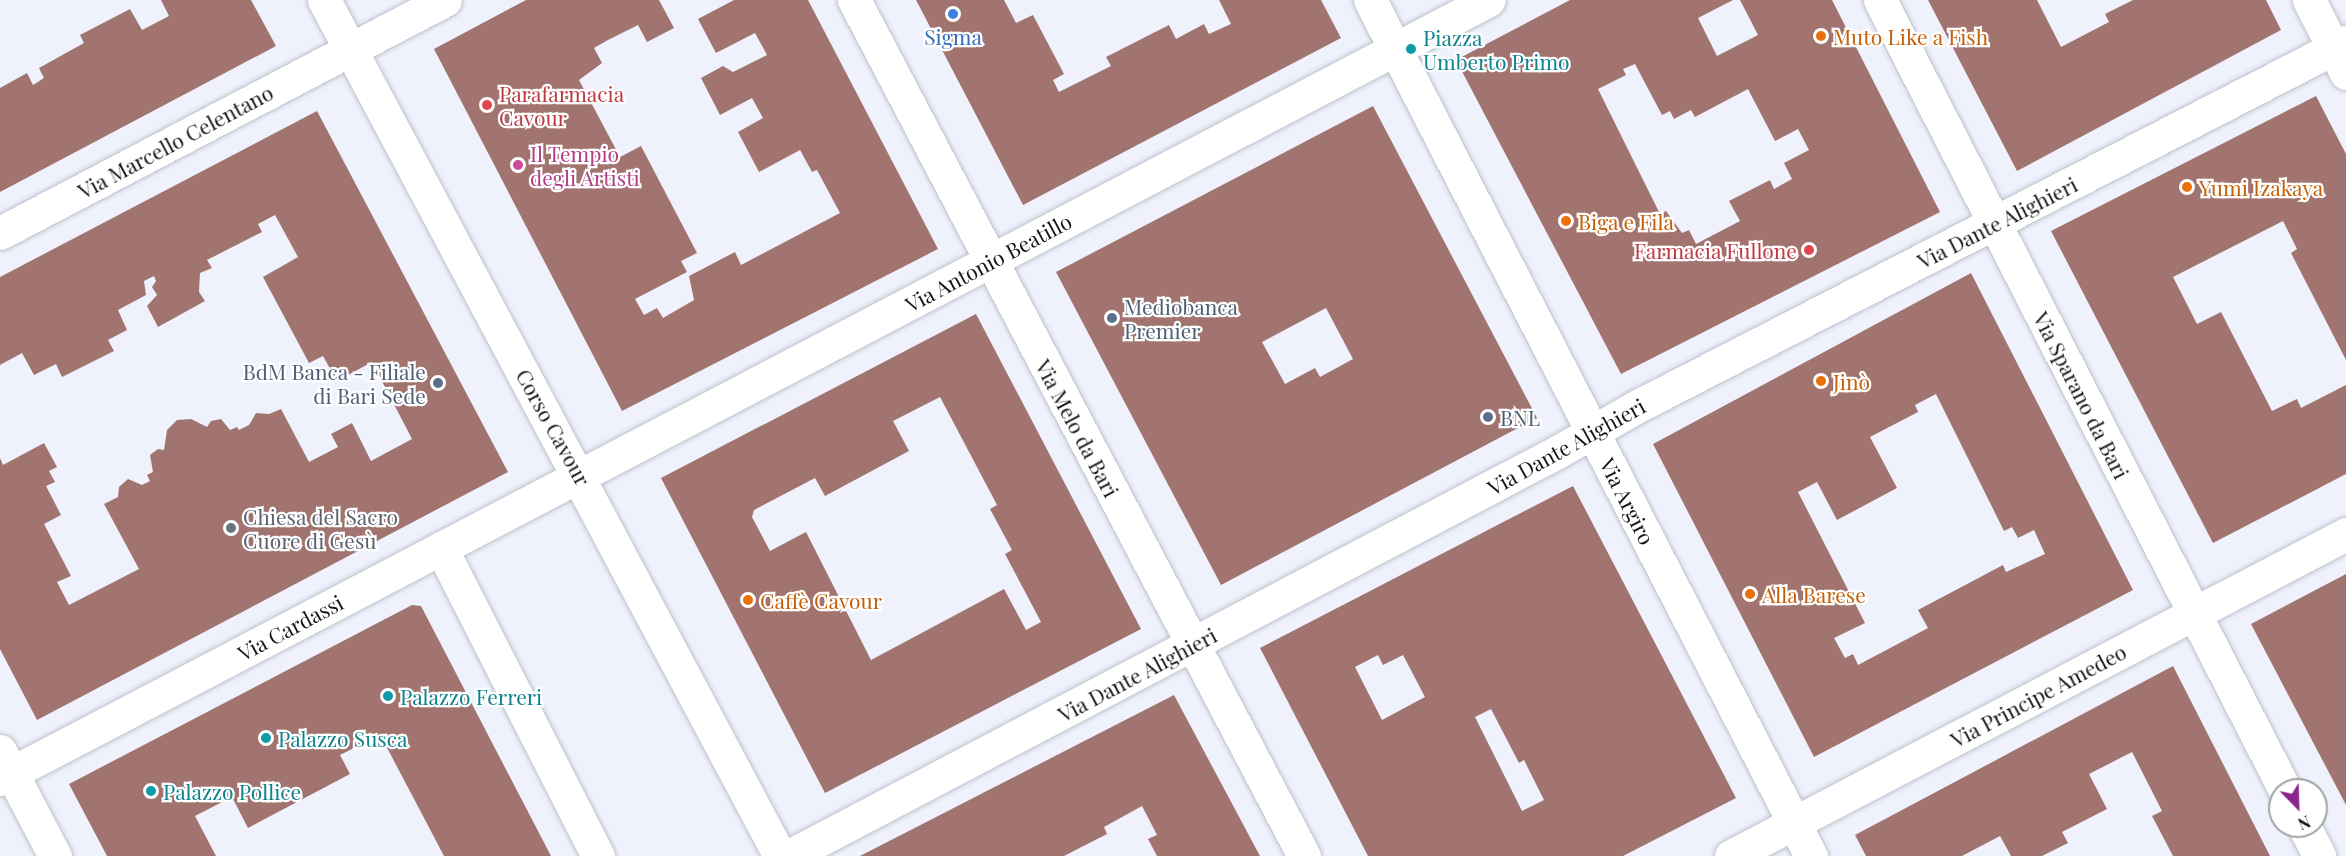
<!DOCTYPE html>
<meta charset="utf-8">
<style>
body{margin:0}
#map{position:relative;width:2346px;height:856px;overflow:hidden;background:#eff2fc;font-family:"Playfair Display",serif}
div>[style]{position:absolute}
.building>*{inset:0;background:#a1746f}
.roads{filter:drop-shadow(0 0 2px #bec1cb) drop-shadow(0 0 2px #bec1cb)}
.minor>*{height:33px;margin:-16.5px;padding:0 16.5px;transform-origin:16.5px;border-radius:16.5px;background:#fff}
.major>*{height:33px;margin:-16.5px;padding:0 16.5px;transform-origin:16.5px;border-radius:16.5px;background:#fff}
.dots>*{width:16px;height:16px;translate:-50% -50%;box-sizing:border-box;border:3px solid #fff;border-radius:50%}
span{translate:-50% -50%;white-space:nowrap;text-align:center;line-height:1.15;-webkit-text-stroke:4.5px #fff;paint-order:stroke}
.shop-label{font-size:21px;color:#366cbe}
.food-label{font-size:21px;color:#c56008}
.left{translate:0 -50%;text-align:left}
.culture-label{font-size:21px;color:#0d838f}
.health-label{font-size:21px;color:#be3a42}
.right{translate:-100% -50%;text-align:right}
.street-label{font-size:21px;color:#15161a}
.hotel-label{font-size:21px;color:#b23c85}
.service-label{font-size:21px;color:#4e5e75}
.worship-label{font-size:21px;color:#5b616d}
.north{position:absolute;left:2268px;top:778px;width:60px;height:60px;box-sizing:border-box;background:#fff;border:2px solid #a1a2a3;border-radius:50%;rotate:157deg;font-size:16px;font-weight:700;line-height:24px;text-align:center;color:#15161a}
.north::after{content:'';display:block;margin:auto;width:21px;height:27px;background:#8b268d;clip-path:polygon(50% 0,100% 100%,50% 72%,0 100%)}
</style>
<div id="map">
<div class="building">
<i style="clip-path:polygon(161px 0,251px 0,276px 46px,0 192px,0 88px,27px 73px,33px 85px,44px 78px,39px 68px,84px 43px,80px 35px,130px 9px,142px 30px,169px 16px)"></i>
<i style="clip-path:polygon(526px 0,659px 0,674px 28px,647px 42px,638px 25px,608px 40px,594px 48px,602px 63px,579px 80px,620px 157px,641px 146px,697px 253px,681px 261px,687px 272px,635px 299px,644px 315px,657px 308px,663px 318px,694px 300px,689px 276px,735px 252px,741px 265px,840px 213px,817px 170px,812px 172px,800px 150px,759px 172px,738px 132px,763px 118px,752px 98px,720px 115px,701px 78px,723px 66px,733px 72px,767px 55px,755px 33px,716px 53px,698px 19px,734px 0,808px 0,938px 249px,622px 411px,434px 49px)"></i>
<i style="clip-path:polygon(916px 0,1004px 0,1016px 23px,1033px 15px,1064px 74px,1053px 80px,1059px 92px,1111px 66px,1106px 57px,1169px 25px,1176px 39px,1204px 24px,1209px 34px,1231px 24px,1219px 0,1321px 0,1341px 38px,1023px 205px)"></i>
<i style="clip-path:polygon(evenodd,1570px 0,1733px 0,1698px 18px,1717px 56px,1758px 35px,1740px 0,1832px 0,1940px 212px,1621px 374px,1456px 60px,1570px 0,1635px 64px,1662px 115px,1670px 111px,1674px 119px,1691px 110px,1695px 117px,1748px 89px,1775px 141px,1798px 129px,1809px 150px,1784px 163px,1792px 179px,1774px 189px,1770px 180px,1729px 201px,1740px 221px,1696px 244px,1689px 230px,1682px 233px,1666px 211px,1660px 214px,1598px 89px,1626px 75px,1623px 69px,1635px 64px)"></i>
<i style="clip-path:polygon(1928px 0,2037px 0,2061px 47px,2109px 22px,2105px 14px,2133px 0,2266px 0,2281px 30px,2017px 171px)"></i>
<i style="clip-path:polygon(2316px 96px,2346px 154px,2346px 360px,2291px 253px,2297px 249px,2283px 221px,2173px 277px,2197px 324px,2221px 312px,2272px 411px,2297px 399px,2301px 408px,2346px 385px,2346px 474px,2213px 543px,2051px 231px)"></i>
<i style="clip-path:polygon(evenodd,1373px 106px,1537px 418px,1221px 585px,1056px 272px,1373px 106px,1326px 308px,1353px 359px,1320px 377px,1315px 368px,1285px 384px,1262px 342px,1326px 308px)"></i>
<i style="clip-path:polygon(317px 111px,508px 472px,37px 720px,0 649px,0 458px,3px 465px,44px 443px,57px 467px,49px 471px,55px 482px,46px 486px,61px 515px,44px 524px,71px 576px,57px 582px,69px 605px,139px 569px,104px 504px,118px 497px,119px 487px,128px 479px,142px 485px,150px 481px,147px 475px,153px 472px,150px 455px,158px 449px,164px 450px,167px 430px,177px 420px,191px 419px,207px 427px,211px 421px,221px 419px,230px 430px,237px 427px,239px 430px,249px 425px,256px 413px,269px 414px,281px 409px,309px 462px,338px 447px,331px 434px,352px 423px,371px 461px,412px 439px,372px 362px,337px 381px,323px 356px,309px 363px,263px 277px,298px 257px,275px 215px,258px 224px,262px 232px,207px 260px,212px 268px,200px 273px,199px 292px,205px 301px,158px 327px,147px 306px,157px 295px,152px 287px,156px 281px,154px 276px,144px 281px,146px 295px,118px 310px,127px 330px,108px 340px,114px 351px,62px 377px,56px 364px,34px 375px,22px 353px,0 365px,0 277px)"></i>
<i style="clip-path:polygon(evenodd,1971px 273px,2133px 590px,1814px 757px,1653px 444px,1971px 273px,1936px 394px,2004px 531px,2012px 527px,2018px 538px,2034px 530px,2045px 554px,2006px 572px,2003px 565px,1918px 610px,1928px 628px,1858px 665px,1853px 654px,1845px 658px,1834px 638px,1865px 623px,1798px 492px,1817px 482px,1837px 520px,1897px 488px,1870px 437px,1918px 412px,1915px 405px,1936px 394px)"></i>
<i style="clip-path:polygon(evenodd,976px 314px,1141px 629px,825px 793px,661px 478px,976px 314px,940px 397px,997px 505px,990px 509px,1012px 550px,1005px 554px,1041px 622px,1026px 630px,1004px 589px,871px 660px,806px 532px,770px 551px,752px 517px,754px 510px,815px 478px,825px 496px,909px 451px,893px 421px,940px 397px)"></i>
<i style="clip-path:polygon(evenodd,1573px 486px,1736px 798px,1623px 856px,1368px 856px,1260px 648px,1573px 486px,1378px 655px,1383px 665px,1403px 655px,1425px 697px,1382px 720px,1355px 667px,1378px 655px,1573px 486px,1491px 709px,1519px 763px,1524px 760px,1544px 800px,1522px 811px,1475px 717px,1491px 709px)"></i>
<i style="clip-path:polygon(2346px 574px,2346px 805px,2251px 624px)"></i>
<i style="clip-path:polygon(412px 605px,421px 606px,551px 856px,444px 856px,383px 740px,374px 738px,340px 755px,350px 774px,248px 828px,232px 797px,195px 816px,216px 856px,107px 856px,69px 784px)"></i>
<i style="clip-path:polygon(2173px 666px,2270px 856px,2173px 856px,2152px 816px,2162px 811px,2132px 752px,2089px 774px,2107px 809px,2062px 832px,2068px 843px,2042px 856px,2011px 856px,2000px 836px,1962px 856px,1866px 856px,1855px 835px)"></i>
<i style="clip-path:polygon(1174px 695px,1260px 856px,1157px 856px,1148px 839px,1157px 835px,1142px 806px,1104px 827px,1107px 834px,1064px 856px,860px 856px)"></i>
</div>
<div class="roads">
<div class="minor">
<i style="left:854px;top:0;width:967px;rotate:62.27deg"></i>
<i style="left:1370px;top:0;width:963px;rotate:62.74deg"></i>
<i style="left:1880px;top:0;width:888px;rotate:62.86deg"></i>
<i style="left:2309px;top:0;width:82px;rotate:63.1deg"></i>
<i style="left:0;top:233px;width:502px;rotate:-27.64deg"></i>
<i style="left:441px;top:548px;width:346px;rotate:63deg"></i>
<i style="left:0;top:779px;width:1680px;rotate:-27.62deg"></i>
<i style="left:2304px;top:826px;width:34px;rotate:63deg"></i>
<i style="left:789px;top:856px;width:870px;rotate:-27.74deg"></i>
<i style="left:1559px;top:451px;width:86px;rotate:-29.8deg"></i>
<i style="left:1634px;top:408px;width:801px;rotate:-27.21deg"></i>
<i style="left:1731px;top:856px;width:694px;rotate:-27.64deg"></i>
</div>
<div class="major">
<i style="left:324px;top:0;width:970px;rotate:61.96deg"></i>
<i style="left:0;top:751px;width:119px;rotate:62.4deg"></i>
</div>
</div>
<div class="dots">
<i style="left:953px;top:14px;background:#3f7fe0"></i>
<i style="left:1821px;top:36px;background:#e8710a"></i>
<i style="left:1411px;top:49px;background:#0f9aa8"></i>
<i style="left:487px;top:105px;background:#e0444e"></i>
<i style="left:518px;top:165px;background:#d1479c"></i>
<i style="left:2187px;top:187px;background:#e8710a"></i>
<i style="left:1566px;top:221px;background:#e8710a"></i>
<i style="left:1809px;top:250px;background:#e0444e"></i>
<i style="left:1112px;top:318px;background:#5c6f8a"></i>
<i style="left:1821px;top:381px;background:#e8710a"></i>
<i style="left:438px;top:383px;background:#5c6f8a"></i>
<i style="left:1488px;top:417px;background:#5c6f8a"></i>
<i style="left:231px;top:528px;background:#6b7280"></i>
<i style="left:1750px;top:594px;background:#e8710a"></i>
<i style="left:748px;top:600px;background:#e8710a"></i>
<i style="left:388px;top:696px;background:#0f9aa8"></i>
<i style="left:266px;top:738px;background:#0f9aa8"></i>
<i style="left:151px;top:791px;background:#0f9aa8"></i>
</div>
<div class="shop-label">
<span style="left:953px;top:36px">Sigma</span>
</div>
<div class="food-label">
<span class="left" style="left:1833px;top:36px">Muto Like a Fish</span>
<span class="left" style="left:2199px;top:187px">Yumi Izakaya</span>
<span class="left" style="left:1578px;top:221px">Biga e Fila</span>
<span class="left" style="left:1833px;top:381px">Jinò</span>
<span class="left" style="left:1762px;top:594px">Alla Barese</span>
<span class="left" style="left:760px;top:600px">Caffè Cavour</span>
</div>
<div class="culture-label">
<span class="left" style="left:1423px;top:49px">Piazza<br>Umberto Primo</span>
<span class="left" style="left:400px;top:696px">Palazzo Ferreri</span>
<span class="left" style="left:278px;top:738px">Palazzo Susca</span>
<span class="left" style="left:163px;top:791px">Palazzo Pollice</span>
</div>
<div class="health-label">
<span class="left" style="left:499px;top:105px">Parafarmacia<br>Cavour</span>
<span class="right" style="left:1797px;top:250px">Farmacia Fullone</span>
</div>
<div class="street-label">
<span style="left:175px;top:141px;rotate:-28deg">Via Marcello Celentano</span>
<span style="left:1997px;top:222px;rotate:-27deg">Via Dante Alighieri</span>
<span style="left:988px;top:262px;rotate:-28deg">Via Antonio Beatillo</span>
<span style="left:2082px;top:395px;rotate:63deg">Via Sparano da Bari</span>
<span style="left:554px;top:427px;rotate:61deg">Corso Cavour</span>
<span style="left:1078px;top:428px;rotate:62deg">Via Melo da Bari</span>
<span style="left:1566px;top:446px;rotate:-29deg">Via Dante Alighieri</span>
<span style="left:1628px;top:501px;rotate:63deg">Via Argiro</span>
<span style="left:290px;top:627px;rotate:-28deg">Via Cardassi</span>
<span style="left:1137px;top:674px;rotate:-28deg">Via Dante Alighieri</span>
<span style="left:2038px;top:695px;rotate:-28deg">Via Principe Amedeo</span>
</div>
<div class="hotel-label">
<span class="left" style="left:530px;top:165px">Il Tempio<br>degli Artisti</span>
</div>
<div class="service-label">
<span class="left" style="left:1124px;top:318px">Mediobanca<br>Premier</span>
<span class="right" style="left:426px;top:383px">BdM Banca - Filiale<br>di Bari Sede</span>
<span class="left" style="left:1500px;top:417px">BNL</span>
</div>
<div class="worship-label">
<span class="left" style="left:243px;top:528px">Chiesa del Sacro<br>Cuore di Gesù</span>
</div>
<div class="north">N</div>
</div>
